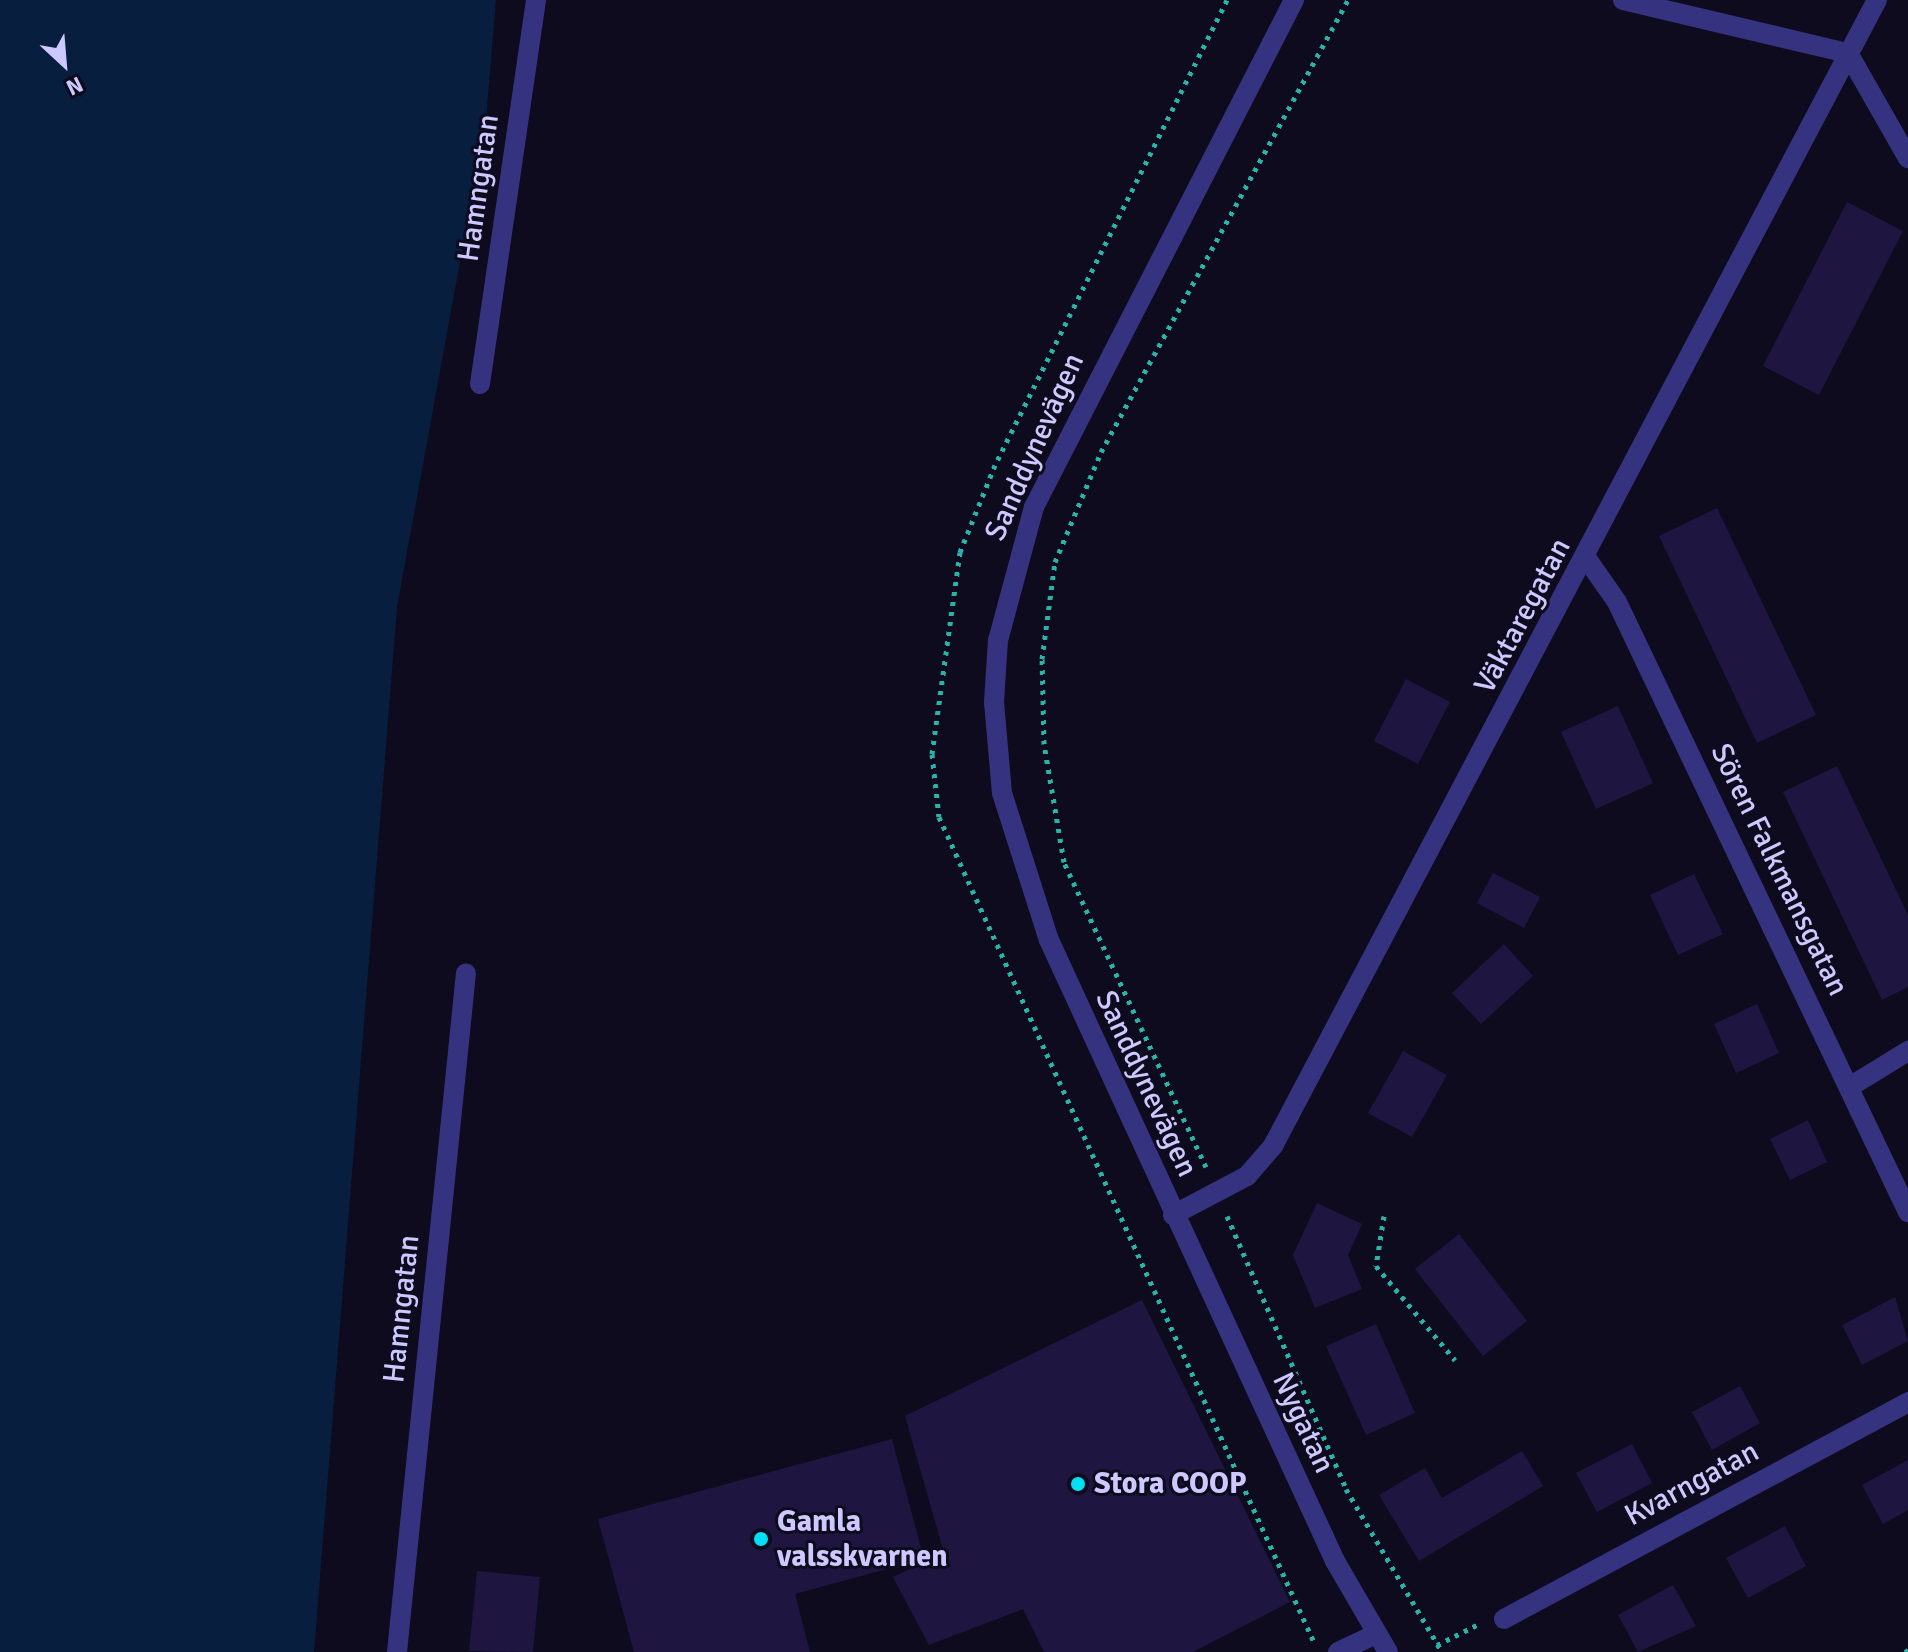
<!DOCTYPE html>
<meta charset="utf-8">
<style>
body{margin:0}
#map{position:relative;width:1908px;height:1652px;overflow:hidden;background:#0e0b1e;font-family:Signika,sans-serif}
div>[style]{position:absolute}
.water>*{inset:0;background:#081e3f}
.building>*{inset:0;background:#1e1640}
.path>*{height:5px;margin-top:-2.5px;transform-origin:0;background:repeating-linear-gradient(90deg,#27b4a9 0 4px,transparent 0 10px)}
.minor>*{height:20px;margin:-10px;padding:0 10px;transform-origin:10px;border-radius:10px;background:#35337f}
.tertiary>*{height:20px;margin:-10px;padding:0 10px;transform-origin:10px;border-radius:10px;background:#35337f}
.dots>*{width:22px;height:22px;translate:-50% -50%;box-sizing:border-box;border:4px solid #0e0b1e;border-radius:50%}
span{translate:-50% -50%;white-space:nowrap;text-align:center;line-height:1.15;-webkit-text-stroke:6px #0e0b1e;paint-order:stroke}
.street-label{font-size:30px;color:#cdc8ff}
.poi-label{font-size:30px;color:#cdc8ff;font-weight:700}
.left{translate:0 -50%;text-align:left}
.north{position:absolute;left:24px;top:24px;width:80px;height:80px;-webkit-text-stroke:6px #0e0b1e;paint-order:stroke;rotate:154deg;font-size:22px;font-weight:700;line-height:32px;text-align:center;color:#cdc8ff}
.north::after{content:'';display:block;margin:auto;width:28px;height:36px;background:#cdc8ff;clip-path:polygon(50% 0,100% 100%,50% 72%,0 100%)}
</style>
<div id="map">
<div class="water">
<i style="clip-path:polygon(0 0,496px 0,486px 119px,397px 607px,314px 1652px,0 1652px)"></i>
</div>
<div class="building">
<i style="clip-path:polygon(1847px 202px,1903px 231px,1819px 395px,1763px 366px)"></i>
<i style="clip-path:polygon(1717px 508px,1816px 715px,1757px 743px,1659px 536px)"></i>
<i style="clip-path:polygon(1406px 679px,1450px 702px,1418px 764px,1374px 741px)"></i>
<i style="clip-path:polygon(1618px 706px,1653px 783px,1596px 809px,1561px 732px)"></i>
<i style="clip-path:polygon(1837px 766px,1908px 915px,1908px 987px,1882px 1000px,1783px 792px)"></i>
<i style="clip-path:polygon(1493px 873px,1540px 897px,1524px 928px,1477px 903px)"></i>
<i style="clip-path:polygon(1694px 874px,1723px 934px,1678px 955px,1650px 895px)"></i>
<i style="clip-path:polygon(1504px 944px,1533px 976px,1481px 1024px,1452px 993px)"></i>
<i style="clip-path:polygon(1757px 1004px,1779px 1053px,1736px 1073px,1714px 1024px)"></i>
<i style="clip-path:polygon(1403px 1051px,1447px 1075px,1412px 1137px,1368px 1113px)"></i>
<i style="clip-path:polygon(1808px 1120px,1827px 1162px,1790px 1180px,1770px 1139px)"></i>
<i style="clip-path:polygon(1317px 1203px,1362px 1224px,1348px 1255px,1362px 1289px,1315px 1308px,1293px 1255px)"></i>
<i style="clip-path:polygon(1459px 1234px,1527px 1321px,1483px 1356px,1415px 1269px)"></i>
<i style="clip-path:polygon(1895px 1297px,1908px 1341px,1862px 1365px,1842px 1325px)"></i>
<i style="clip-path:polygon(1142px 1300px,1290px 1602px,1193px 1652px,1044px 1652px,1023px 1609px,929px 1645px,893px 1577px,944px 1553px,905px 1416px)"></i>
<i style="clip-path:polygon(1376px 1324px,1415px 1413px,1366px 1435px,1326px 1346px)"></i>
<i style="clip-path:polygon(1740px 1386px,1760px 1423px,1712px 1450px,1692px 1412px)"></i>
<i style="clip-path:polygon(892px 1439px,924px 1559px,795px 1594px,810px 1652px,634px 1652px,598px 1519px)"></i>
<i style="clip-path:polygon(1632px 1444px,1652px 1483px,1597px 1512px,1576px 1473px)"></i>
<i style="clip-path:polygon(1522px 1451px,1543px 1486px,1419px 1561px,1379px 1495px,1425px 1468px,1442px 1498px)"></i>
<i style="clip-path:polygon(1908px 1460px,1908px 1510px,1883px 1524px,1862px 1485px)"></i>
<i style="clip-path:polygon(1785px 1526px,1806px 1566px,1748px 1598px,1726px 1558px)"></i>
<i style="clip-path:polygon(477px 1571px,540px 1577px,533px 1652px,469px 1651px)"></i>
<i style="clip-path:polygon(1673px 1585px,1696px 1626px,1638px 1652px,1618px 1615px)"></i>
</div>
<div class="path">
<i style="left:1227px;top:0;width:520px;rotate:116.52deg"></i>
<i style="left:995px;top:465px;width:94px;rotate:111.9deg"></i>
<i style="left:960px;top:552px;width:204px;rotate:97.9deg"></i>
<i style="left:932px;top:754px;width:63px;rotate:83.7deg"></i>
<i style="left:939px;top:817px;width:906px;rotate:65.56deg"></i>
<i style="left:1206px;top:1167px;width:336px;rotate:-115deg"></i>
<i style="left:1064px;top:862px;width:120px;rotate:-99.6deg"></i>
<i style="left:1044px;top:744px;width:85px;rotate:-91.3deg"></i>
<i style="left:1042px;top:659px;width:98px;rotate:-82.4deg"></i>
<i style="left:1055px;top:562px;width:119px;rotate:-67.3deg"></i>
<i style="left:1101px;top:452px;width:515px;rotate:-61.35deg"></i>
<i style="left:1227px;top:1216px;width:298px;rotate:66.4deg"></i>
<i style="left:1346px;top:1489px;width:189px;rotate:59.5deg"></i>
<i style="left:1384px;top:1216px;width:51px;rotate:99.1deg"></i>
<i style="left:1376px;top:1266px;width:123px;rotate:50deg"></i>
<i style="left:1437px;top:1645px;width:45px;rotate:-26.6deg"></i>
<i style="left:1905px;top:1652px;width:4px;rotate:-34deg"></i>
</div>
<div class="minor">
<i style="left:1623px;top:0;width:231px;rotate:13.3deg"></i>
<i style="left:1848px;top:53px;width:121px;rotate:60.3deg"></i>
<i style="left:480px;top:384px;width:388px;rotate:-81.7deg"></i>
<i style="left:1587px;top:559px;width:52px;rotate:55.1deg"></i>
<i style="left:1617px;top:602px;width:676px;rotate:64.5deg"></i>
<i style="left:1851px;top:1086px;width:67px;rotate:-31.6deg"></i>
<i style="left:1173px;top:1215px;width:84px;rotate:-27.8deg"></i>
<i style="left:1247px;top:1176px;width:40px;rotate:-49deg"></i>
<i style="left:1273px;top:1146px;width:1295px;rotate:-62.21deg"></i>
<i style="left:1504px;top:1619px;width:459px;rotate:-28.2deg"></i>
<i style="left:397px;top:1652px;width:682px;rotate:-84.2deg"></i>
<i style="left:1338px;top:1652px;width:42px;rotate:-25.3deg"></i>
</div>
<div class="tertiary">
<i style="left:1294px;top:0;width:570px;rotate:117.15deg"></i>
<i style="left:1034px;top:507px;width:138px;rotate:105.1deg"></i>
<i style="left:998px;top:640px;width:62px;rotate:93.7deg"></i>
<i style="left:994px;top:702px;width:91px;rotate:85deg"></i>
<i style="left:1002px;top:793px;width:154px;rotate:72.3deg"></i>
<i style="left:1049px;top:940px;width:684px;rotate:65.27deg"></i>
<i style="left:1335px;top:1561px;width:105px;rotate:59.8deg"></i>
</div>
<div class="dots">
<i style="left:1078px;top:1484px;background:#00dff3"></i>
<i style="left:761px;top:1539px;background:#00dff3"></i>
</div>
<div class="street-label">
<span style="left:479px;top:188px;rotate:-82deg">Hamngatan</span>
<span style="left:1035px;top:447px;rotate:-66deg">Sanddynevägen</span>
<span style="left:1523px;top:616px;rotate:-62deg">Väktaregatan</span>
<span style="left:1779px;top:870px;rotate:64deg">Sören Falkmansgatan</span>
<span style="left:1146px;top:1084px;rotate:65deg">Sanddynevägen</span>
<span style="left:402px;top:1309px;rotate:-84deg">Hamngatan</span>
<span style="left:1303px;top:1423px;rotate:65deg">Nygatan</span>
<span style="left:1692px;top:1484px;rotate:-28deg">Kvarngatan</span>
</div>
<div class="poi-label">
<span class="left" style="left:1094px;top:1484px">Stora COOP</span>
<span class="left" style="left:777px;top:1539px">Gamla<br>valsskvarnen</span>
</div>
<div class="north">N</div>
</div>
